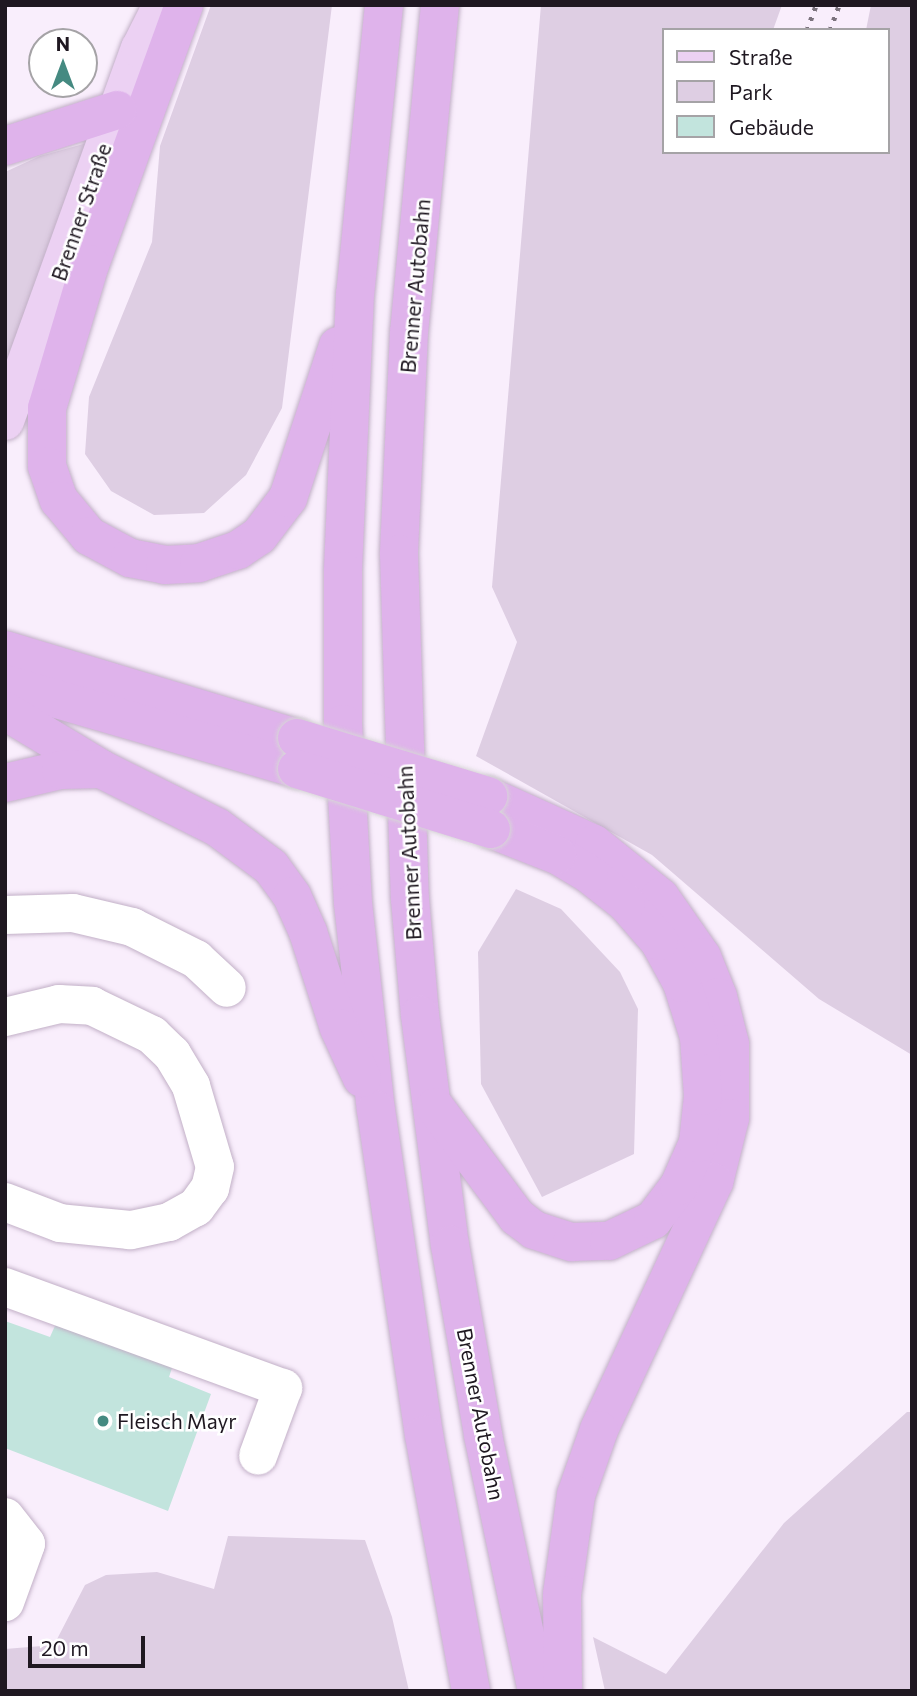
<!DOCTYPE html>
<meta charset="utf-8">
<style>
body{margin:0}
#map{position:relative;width:917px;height:1696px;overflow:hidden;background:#f9eefc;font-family:Commissioner,sans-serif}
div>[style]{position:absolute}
.green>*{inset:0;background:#decee3}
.building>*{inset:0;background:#c2e4dd}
.roads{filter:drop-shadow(0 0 2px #c2b0c7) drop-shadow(0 0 2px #c2b0c7)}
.minor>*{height:38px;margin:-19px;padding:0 19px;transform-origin:19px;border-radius:19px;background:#fff}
.major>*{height:38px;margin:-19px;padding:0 19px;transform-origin:19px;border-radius:19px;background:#ecd1f3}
.highway>*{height:38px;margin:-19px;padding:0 19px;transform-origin:19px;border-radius:19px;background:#dfb3eb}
.rail>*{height:5px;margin-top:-2.5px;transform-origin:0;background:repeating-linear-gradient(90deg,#7b727d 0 3.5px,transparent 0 10.5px)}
.bridges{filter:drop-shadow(0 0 2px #d7d5d7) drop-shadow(0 0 2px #d7d5d7)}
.highway-bridge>*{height:38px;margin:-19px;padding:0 19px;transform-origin:19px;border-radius:19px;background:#dfb3eb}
.dots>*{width:19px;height:19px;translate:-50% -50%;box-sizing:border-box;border:4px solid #fff;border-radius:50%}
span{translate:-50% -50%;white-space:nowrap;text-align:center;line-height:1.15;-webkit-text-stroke:5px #fff;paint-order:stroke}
.street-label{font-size:21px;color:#1f1821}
.poi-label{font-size:21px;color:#1f1821}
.left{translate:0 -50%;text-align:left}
.frame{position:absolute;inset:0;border:7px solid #1f1821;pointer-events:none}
.legend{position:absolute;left:662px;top:28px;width:228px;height:126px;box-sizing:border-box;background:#fff;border:2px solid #a5a3a6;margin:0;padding:9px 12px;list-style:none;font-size:21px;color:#1f1821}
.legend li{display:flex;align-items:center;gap:14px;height:35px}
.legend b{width:35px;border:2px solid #a5a3a6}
.north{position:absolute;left:28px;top:28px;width:70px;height:70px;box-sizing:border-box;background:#fff;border:2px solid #a5a3a6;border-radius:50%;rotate:0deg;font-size:19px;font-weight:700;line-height:28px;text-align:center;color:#1f1821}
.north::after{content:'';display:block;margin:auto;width:24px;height:32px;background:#458a81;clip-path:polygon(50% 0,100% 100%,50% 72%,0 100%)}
.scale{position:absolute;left:28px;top:1636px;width:117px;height:32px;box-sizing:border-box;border:4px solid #1f1821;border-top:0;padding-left:9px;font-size:21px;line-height:24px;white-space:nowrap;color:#1f1821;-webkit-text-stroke:5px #fff;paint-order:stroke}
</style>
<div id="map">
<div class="green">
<i style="clip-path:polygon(211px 5px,332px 5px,282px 408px,246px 475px,204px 513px,154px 515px,111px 491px,85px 454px,89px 397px,152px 242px,160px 146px)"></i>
<i style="clip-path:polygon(541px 5px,782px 5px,773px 30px,663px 30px,663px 152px,887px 152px,887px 30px,866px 30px,871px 5px,912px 5px,912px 1055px,819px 999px,652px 855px,476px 756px,517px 642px,492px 587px)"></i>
<i style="clip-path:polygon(87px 143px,5px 375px,5px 172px,40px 156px)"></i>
<i style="clip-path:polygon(516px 889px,561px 909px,620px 972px,638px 1009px,634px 1154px,542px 1197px,481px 1084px,478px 952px)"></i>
<i style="clip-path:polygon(907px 1412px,912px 1412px,912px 1691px,605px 1691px,593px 1637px,666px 1674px,784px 1523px)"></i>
<i style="clip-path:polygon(228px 1536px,365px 1540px,392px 1617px,409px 1691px,5px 1691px,5px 1649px,54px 1645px,85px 1585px,106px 1575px,157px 1572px,214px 1589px)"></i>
</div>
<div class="building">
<i style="clip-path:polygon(58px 1319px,175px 1359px,169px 1377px,211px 1394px,168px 1511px,5px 1448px,5px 1321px,50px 1337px)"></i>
</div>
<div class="roads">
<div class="minor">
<i style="left:5px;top:915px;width:68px;rotate:-1.7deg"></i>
<i style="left:73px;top:913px;width:61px;rotate:13.3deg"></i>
<i style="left:132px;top:927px;width:72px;rotate:26.6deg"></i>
<i style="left:196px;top:959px;width:42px;rotate:43.1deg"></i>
<i style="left:5px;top:1017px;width:56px;rotate:-13.5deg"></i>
<i style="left:59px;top:1004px;width:33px;rotate:3deg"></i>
<i style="left:92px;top:1006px;width:67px;rotate:25.8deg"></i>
<i style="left:152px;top:1035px;width:28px;rotate:44deg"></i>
<i style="left:172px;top:1054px;width:37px;rotate:59deg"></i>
<i style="left:191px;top:1086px;width:84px;rotate:73.5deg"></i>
<i style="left:215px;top:1167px;width:22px;rotate:103deg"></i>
<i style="left:210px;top:1188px;width:24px;rotate:126deg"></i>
<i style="left:196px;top:1207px;width:31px;rotate:151deg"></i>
<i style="left:169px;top:1222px;width:40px;rotate:168deg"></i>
<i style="left:130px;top:1230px;width:70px;rotate:-174.3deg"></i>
<i style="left:60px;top:1223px;width:59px;rotate:-159.1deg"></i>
<i style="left:5px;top:1287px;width:296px;rotate:20deg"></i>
<i style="left:283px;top:1388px;width:72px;rotate:110.2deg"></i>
<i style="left:5px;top:1517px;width:34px;rotate:52deg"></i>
<i style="left:26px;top:1544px;width:62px;rotate:109.9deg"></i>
</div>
<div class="major">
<i style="left:5px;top:421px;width:396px;rotate:-70.1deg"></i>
<i style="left:140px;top:49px;width:49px;rotate:-63.4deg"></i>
</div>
<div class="highway">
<i style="left:184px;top:5px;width:276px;rotate:109.9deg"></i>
<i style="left:90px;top:264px;width:150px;rotate:106.6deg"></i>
<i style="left:47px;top:408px;width:58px;rotate:90deg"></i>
<i style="left:47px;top:466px;width:36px;rotate:71deg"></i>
<i style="left:59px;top:500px;width:47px;rotate:50.2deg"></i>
<i style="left:89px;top:536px;width:47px;rotate:28.2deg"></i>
<i style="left:130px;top:558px;width:36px;rotate:11deg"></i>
<i style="left:165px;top:565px;width:34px;rotate:-3deg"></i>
<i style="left:199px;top:563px;width:41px;rotate:-18.4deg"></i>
<i style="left:238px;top:550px;width:25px;rotate:-34deg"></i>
<i style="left:259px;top:536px;width:48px;rotate:-52.7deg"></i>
<i style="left:288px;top:498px;width:160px;rotate:-71.8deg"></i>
<i style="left:384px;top:5px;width:290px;rotate:95.7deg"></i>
<i style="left:355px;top:294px;width:277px;rotate:92.5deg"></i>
<i style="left:343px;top:571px;width:153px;rotate:90deg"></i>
<i style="left:343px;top:724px;width:179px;rotate:86.8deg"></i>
<i style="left:353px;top:903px;width:208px;rotate:83.7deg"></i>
<i style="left:376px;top:1110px;width:329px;rotate:81.6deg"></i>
<i style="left:424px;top:1435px;width:260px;rotate:79.6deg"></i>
<i style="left:440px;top:5px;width:328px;rotate:95.4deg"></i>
<i style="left:409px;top:332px;width:222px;rotate:92.6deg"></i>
<i style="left:399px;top:554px;width:345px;rotate:88.2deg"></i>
<i style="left:410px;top:899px;width:116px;rotate:85.1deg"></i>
<i style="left:420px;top:1015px;width:232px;rotate:82.6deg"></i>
<i style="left:450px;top:1245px;width:193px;rotate:80.1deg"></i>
<i style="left:483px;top:1435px;width:262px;rotate:78.1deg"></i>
<i style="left:5px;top:146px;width:118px;rotate:-17.8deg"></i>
<i style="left:5px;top:650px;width:305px;rotate:16.8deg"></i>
<i style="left:5px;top:684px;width:304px;rotate:16.2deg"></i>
<i style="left:5px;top:711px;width:112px;rotate:31.1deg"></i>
<i style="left:101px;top:769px;width:130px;rotate:26.6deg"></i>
<i style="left:217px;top:827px;width:67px;rotate:36.5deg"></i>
<i style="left:271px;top:867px;width:36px;rotate:54deg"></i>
<i style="left:292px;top:896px;width:39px;rotate:66deg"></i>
<i style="left:308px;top:932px;width:101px;rotate:72.1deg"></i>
<i style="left:339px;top:1028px;width:55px;rotate:65.3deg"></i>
<i style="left:5px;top:783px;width:57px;rotate:-13.1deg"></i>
<i style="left:61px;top:770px;width:40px;rotate:-1.4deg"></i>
<i style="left:488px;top:796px;width:116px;rotate:24.4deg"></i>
<i style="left:594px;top:844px;width:85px;rotate:38.8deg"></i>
<i style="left:660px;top:897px;width:73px;rotate:55deg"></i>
<i style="left:702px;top:957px;width:43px;rotate:68.2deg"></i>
<i style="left:718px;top:997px;width:49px;rotate:75.7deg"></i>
<i style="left:730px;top:1044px;width:74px;rotate:90deg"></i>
<i style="left:730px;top:1118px;width:66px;rotate:104deg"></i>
<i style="left:714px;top:1182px;width:273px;rotate:114.9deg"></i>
<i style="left:599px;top:1430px;width:69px;rotate:109.5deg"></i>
<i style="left:576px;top:1495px;width:101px;rotate:98deg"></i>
<i style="left:562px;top:1595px;width:96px;rotate:89.4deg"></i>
<i style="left:435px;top:1107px;width:137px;rotate:53.3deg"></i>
<i style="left:517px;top:1217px;width:21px;rotate:37deg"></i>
<i style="left:534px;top:1230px;width:40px;rotate:18deg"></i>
<i style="left:572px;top:1242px;width:37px;rotate:-2deg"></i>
<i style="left:609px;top:1241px;width:49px;rotate:-25.5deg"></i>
<i style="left:653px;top:1220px;width:43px;rotate:-52.6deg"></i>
<i style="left:679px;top:1186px;width:47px;rotate:-66.2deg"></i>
<i style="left:698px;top:1143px;width:47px;rotate:-83.9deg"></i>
<i style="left:703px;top:1096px;width:59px;rotate:-93.9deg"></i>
<i style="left:699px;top:1037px;width:57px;rotate:-107.5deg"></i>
<i style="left:682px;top:983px;width:48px;rotate:-118.7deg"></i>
<i style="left:659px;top:941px;width:50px;rotate:-131deg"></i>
<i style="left:626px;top:903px;width:47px;rotate:-141.9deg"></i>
<i style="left:589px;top:874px;width:37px;rotate:-149deg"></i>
<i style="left:557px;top:855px;width:71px;rotate:-158.5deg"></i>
</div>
</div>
<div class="rail">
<i style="left:807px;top:30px;width:27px;rotate:-70deg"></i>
<i style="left:830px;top:30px;width:27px;rotate:-70deg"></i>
</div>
<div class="bridges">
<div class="highway-bridge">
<i style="left:297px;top:738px;width:200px;rotate:16.9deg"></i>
<i style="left:297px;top:769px;width:203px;rotate:17.2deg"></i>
</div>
</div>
<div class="dots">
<i style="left:103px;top:1421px;background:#458a81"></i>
</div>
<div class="street-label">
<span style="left:81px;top:212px;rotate:-71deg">Brenner Straße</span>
<span style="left:415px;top:286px;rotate:-85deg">Brenner Autobahn</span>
<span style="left:409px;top:853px;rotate:-93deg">Brenner Autobahn</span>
<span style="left:481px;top:1414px;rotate:79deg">Brenner Autobahn</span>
</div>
<div class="poi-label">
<span class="left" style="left:117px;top:1421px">Fleisch Mayr</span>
</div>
<div class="frame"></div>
<ul class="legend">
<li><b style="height:9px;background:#ecd1f3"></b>Straße</li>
<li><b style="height:19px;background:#decee3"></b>Park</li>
<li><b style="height:19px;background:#c2e4dd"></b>Gebäude</li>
</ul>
<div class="north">N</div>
<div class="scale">20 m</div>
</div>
